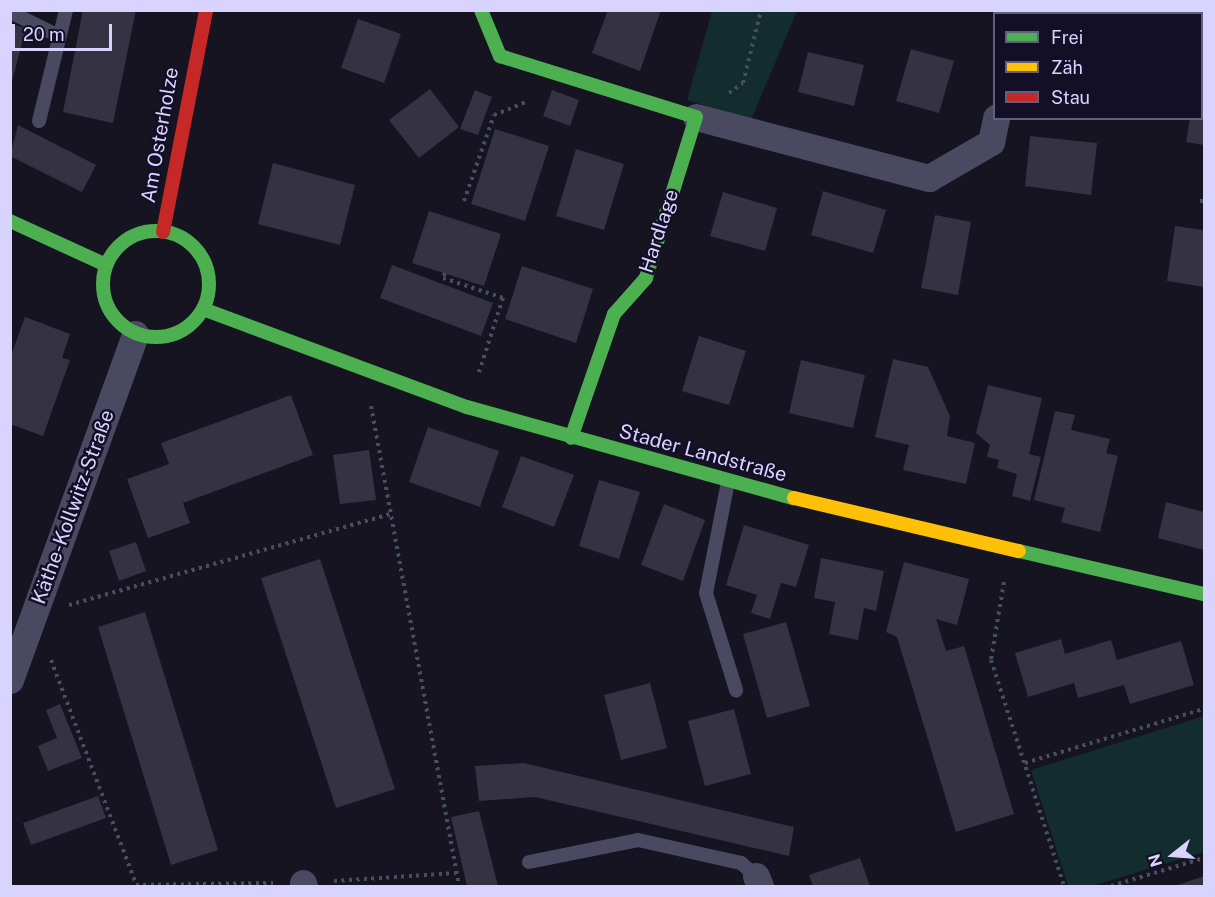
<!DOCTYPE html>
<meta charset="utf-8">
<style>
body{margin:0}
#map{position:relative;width:1215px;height:897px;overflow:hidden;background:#161421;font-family:"Public Sans",sans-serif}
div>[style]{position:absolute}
.green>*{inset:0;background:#132c2d}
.building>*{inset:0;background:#343243}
.path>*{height:4px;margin-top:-2px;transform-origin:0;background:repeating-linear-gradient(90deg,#44505f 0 3px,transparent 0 7.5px)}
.lane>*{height:14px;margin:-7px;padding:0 7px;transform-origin:7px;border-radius:7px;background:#4a4962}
.street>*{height:27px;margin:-13.5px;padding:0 13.5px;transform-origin:13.5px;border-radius:13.5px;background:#4a4962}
.fast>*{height:14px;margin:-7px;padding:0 7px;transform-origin:7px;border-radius:7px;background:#4caf50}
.fast>.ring{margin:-7px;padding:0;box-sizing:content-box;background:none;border:14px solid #4caf50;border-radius:50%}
.slow>*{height:14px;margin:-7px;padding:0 7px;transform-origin:7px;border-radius:7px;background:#ffc107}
.jam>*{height:14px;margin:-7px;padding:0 7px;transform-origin:7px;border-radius:7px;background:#c62828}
span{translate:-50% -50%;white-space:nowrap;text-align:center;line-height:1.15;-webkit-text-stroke:5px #130f26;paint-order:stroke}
.street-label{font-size:20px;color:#d9d4ff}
.frame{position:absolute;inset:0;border:12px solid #d9d4ff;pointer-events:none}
.legend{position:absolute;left:993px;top:12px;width:210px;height:108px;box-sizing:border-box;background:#130f26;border:2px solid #625e7d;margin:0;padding:8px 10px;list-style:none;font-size:18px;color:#d9d4ff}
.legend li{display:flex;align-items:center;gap:12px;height:30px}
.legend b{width:30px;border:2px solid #625e7d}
.north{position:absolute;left:1143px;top:825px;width:60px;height:60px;-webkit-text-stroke:4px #130f26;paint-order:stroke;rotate:253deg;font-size:16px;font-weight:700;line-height:24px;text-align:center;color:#d9d4ff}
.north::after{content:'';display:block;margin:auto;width:21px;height:27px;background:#d9d4ff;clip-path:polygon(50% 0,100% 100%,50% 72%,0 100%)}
.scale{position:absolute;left:12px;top:24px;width:100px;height:27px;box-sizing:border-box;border:3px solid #d9d4ff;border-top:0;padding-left:8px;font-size:18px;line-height:21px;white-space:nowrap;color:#d9d4ff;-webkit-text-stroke:4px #130f26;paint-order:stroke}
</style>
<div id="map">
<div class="green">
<i style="clip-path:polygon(712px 11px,797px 11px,751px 120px,687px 100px)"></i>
<i style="clip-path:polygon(1204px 716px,1204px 852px,1092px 886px,1068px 886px,1031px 770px)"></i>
</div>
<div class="building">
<i style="clip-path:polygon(83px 10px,136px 10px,113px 123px,63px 112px)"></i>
<i style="clip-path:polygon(608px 10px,661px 10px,640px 71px,592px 53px)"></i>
<i style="clip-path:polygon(358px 19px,401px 34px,384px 83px,341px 68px)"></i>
<i style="clip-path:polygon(10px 24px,26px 28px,11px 85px,10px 85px)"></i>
<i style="clip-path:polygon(911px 49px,954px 61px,939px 113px,896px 101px)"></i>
<i style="clip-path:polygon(808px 52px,864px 65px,854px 106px,798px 92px)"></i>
<i style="clip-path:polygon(1202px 85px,1204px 85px,1204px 145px,1186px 142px,1190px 118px,1202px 118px)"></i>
<i style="clip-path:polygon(430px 89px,459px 127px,419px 158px,389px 120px)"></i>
<i style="clip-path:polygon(475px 90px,492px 97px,478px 135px,460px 129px)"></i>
<i style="clip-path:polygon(552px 90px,579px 100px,570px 126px,543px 116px)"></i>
<i style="clip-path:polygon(18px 125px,96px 165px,82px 192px,10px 156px)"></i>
<i style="clip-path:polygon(495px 129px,549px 146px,525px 221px,471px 204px)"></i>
<i style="clip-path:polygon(1030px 136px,1097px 143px,1091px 195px,1025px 186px)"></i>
<i style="clip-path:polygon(576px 149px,624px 164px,604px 230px,556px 216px)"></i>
<i style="clip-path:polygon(273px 163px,355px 185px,340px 245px,258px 224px)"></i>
<i style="clip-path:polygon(823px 191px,886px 210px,873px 253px,811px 235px)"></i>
<i style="clip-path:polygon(723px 192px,777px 208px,765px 251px,710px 236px)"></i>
<i style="clip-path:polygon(429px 211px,501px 234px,484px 286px,412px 263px)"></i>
<i style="clip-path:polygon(935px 215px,971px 222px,958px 295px,921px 288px)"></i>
<i style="clip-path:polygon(1175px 226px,1204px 230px,1204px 287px,1167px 281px)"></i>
<i style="clip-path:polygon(392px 265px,493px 303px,481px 336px,380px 298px)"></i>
<i style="clip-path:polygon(522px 266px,593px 289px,576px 343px,505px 319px)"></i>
<i style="clip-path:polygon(25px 317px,70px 334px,62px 358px,70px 360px,43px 436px,10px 424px,10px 358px)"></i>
<i style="clip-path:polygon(699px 336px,746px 351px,729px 405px,682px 391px)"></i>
<i style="clip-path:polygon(893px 359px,928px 367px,950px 416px,947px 436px,975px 443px,966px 484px,903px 470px,909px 445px,875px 437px)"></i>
<i style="clip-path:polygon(801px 360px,865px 375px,853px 428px,789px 413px)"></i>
<i style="clip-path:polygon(988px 385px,1042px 398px,1029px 454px,1041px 457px,1030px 501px,1012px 496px,1017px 474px,997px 468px,999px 460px,987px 457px,990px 445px,976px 433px)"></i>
<i style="clip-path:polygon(291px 395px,313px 455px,183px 503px,190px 523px,148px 538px,127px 479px,169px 464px,161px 443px)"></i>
<i style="clip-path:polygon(1055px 411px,1075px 415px,1071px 430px,1110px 439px,1106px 453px,1118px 456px,1100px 532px,1061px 522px,1065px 508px,1034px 500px)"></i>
<i style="clip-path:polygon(428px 427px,499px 451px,480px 507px,409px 482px)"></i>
<i style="clip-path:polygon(369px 450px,376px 500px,340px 504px,333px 455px)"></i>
<i style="clip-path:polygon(521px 456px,574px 475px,554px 527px,502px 507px)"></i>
<i style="clip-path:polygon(599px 480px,640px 492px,619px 559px,579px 546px)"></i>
<i style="clip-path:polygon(1166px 502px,1204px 512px,1204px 550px,1158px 538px)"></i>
<i style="clip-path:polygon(664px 504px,705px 520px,683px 581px,641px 565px)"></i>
<i style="clip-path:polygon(744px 525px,809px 545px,796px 587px,781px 583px,770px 619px,751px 613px,757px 595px,726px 585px)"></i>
<i style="clip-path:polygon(136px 542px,146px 571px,119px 581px,109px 551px)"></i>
<i style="clip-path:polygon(821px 558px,884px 571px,876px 611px,864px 608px,858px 640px,829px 634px,835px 602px,814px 598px)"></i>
<i style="clip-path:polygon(320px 559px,395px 789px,336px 808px,261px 578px)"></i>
<i style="clip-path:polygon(904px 562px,969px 579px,957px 625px,936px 619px,946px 651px,964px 646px,1014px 814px,956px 832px,897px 637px,886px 632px)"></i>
<i style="clip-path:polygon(145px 612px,218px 850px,171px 865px,98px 627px)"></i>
<i style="clip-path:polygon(786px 622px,810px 706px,767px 718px,743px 634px)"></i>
<i style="clip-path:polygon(1061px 639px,1065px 654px,1111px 640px,1117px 660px,1181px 641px,1194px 685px,1130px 704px,1124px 685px,1078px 698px,1074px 683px,1028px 697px,1015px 653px)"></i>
<i style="clip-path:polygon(650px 683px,667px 748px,621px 760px,604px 695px)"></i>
<i style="clip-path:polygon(60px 704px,82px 758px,48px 771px,38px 746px,57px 738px,46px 710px)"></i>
<i style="clip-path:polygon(734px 709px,751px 774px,705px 786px,688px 721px)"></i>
<i style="clip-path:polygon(524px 763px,794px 827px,789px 856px,535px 797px,479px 801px,475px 766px)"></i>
<i style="clip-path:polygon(98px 796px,106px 818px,31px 845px,23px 823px)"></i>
<i style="clip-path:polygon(479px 811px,498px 886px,467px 886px,451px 817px)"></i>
<i style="clip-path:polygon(860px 858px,870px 886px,813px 886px,809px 875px)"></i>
<i style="clip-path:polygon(1204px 876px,1204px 886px,1175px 886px)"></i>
</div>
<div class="path">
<i style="left:729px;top:93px;width:17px;rotate:-36deg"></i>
<i style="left:743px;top:83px;width:75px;rotate:-76.1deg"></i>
<i style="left:464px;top:201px;width:91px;rotate:-70.8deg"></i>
<i style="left:494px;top:115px;width:37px;rotate:-22deg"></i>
<i style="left:1200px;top:201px;width:4px"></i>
<i style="left:445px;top:273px;width:5px;rotate:112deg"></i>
<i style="left:443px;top:278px;width:63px;rotate:18.4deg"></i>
<i style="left:503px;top:298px;width:81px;rotate:108deg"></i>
<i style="left:371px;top:406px;width:488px;rotate:79.6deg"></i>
<i style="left:1004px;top:582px;width:79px;rotate:99.5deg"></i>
<i style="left:991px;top:660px;width:237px;rotate:72.1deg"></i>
<i style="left:69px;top:605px;width:335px;rotate:-15.8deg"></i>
<i style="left:51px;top:660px;width:242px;rotate:69.2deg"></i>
<i style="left:1025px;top:763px;width:187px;rotate:-16.8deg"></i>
<i style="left:334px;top:881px;width:122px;rotate:-3.8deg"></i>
<i style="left:136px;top:885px;width:137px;rotate:-0.8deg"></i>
<i style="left:1111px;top:886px;width:97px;rotate:-16.8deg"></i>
</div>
<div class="lane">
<i style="left:10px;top:12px;width:55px;rotate:26.1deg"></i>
<i style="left:39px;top:121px;width:114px;rotate:-76.3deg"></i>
<i style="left:728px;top:482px;width:113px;rotate:101.2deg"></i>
<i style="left:706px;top:593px;width:102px;rotate:72.8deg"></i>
<i style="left:529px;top:862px;width:111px;rotate:-11.4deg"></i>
<i style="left:638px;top:840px;width:106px;rotate:12.6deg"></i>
<i style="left:741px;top:863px;width:20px;rotate:41deg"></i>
</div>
<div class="street">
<i style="left:1016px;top:14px;width:4px;rotate:-76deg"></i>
<i style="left:696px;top:117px;width:241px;rotate:14.7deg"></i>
<i style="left:929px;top:178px;width:72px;rotate:-30.1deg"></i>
<i style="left:991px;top:142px;width:25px;rotate:-78deg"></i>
<i style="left:10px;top:680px;width:368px;rotate:-70.1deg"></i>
<i style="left:756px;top:876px;width:11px;rotate:68deg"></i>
<i style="left:303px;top:883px;width:3px;rotate:72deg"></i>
</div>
<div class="fast">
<i style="left:481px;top:10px;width:50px;rotate:67.6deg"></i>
<i style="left:500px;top:56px;width:205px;rotate:17.3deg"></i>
<i style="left:696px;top:117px;width:169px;rotate:107.3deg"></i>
<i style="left:646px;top:278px;width:48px;rotate:131.6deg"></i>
<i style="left:614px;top:314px;width:131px;rotate:109.1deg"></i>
<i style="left:10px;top:221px;width:106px;rotate:24.6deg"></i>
<i class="ring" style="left:103px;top:231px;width:92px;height:92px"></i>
<i style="left:203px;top:309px;width:282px;rotate:20.4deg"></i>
<i style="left:467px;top:407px;width:339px;rotate:15.6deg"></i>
<i style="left:1019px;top:551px;width:190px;rotate:13.1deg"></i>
</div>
<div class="slow">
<i style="left:794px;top:498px;width:231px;rotate:13.3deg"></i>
</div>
<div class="jam">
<i style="left:163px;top:232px;width:226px;rotate:-79deg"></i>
</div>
<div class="street-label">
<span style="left:160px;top:135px;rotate:-80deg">Am Osterholze</span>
<span style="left:659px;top:231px;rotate:-72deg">Hardlage</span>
<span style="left:703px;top:453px;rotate:15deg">Stader Landstraße</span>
<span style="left:73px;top:507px;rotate:-70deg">Käthe-Kollwitz-Straße</span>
</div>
<div class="frame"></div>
<ul class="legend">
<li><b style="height:8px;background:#4caf50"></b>Frei</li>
<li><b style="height:8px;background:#ffc107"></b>Zäh</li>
<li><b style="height:8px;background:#c62828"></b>Stau</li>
</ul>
<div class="north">N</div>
<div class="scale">20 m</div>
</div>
